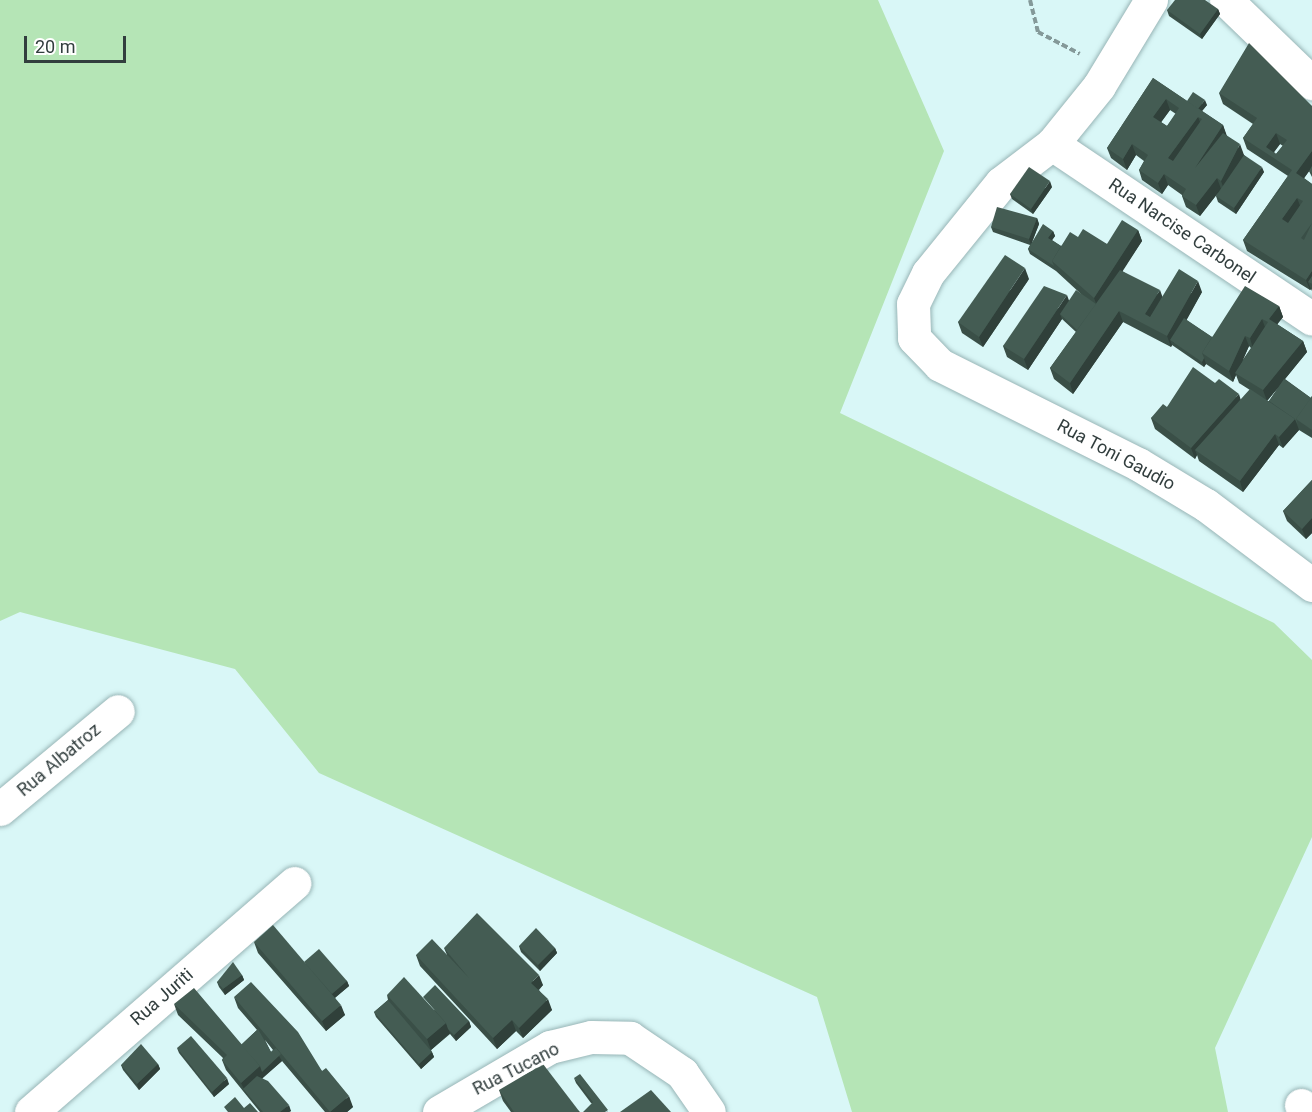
<!DOCTYPE html>
<style>
body{margin:0}
#map{position:relative;width:1312px;height:1112px;overflow:hidden;background:#d9f7f7;font-family:Roboto,sans-serif}
div>[style]{position:absolute}
.green>*{inset:0;background:#b5e5b6}
.path>*{height:4px;margin-top:-2px;transform-origin:0;background:repeating-linear-gradient(90deg,#849999 0 6px,transparent 0 9px)}
.roads{filter:drop-shadow(0 0 2px #98b5b6) drop-shadow(0 0 2px #98b5b6)}
.street>*{height:33px;margin:-16.5px;padding:0 16.5px;transform-origin:16.5px;border-radius:16.5px;background:#fff}
.wall>*{inset:0;background:#3a4f47}
.shaded-wall>*{inset:0;background:#30403a}
.building>*{inset:0;background:#445c53}
span{translate:-50% -50%;white-space:nowrap;text-align:center;line-height:1.15;-webkit-text-stroke:6px #fff;paint-order:stroke}
.street-label{font-size:18px;color:#323e3e}
.scale{position:absolute;left:24px;top:36px;width:102px;height:27px;box-sizing:border-box;border:3px solid #323e3e;border-top:0;padding-left:8px;font-size:18px;line-height:21px;white-space:nowrap;color:#323e3e;-webkit-text-stroke:4px #fff;paint-order:stroke}
</style>
<div id="map">
<div class="green">
<i style="clip-path:polygon(0 0,878px 0,944px 151px,840px 413px,1274px 623px,1312px 660px,1312px 837px,1215px 1048px,1228px 1112px,852px 1112px,817px 997px,319px 773px,235px 669px,20px 612px,0 621px)"></i>
</div>
<div class="path">
<i style="left:1030px;top:0;width:33px;rotate:76deg"></i>
<i style="left:1038px;top:32px;width:47px;rotate:27.6deg"></i>
</div>
<div class="roads">
<div class="street">
<i style="left:1151px;top:0;width:100px;rotate:121.2deg"></i>
<i style="left:1099px;top:86px;width:75px;rotate:129deg"></i>
<i style="left:1052px;top:144px;width:64px;rotate:142.6deg"></i>
<i style="left:1001px;top:183px;width:116px;rotate:129deg"></i>
<i style="left:928px;top:273px;width:34px;rotate:116deg"></i>
<i style="left:913px;top:304px;width:34px;rotate:88deg"></i>
<i style="left:914px;top:338px;width:37px;rotate:46deg"></i>
<i style="left:940px;top:365px;width:221px;rotate:26.6deg"></i>
<i style="left:1138px;top:464px;width:79px;rotate:31.1deg"></i>
<i style="left:1206px;top:505px;width:133px;rotate:37deg"></i>
<i style="left:1226px;top:0;width:120px;rotate:44deg"></i>
<i style="left:1052px;top:144px;width:313px;rotate:33.9deg"></i>
<i style="left:0;top:809px;width:153px;rotate:-39.7deg"></i>
<i style="left:1301px;top:1105px;width:10px;rotate:45deg"></i>
<i style="left:31px;top:1112px;width:349px;rotate:-41deg"></i>
<i style="left:439px;top:1112px;width:129px;rotate:-30.4deg"></i>
<i style="left:550px;top:1047px;width:42px;rotate:-13.7deg"></i>
<i style="left:591px;top:1037px;width:39px;rotate:1deg"></i>
<i style="left:630px;top:1038px;width:63px;rotate:33.9deg"></i>
<i style="left:682px;top:1073px;width:47px;rotate:55.3deg"></i>
</div>
</div>
<div class="wall">
<i style="clip-path:polygon(1218px 9px,1220px 14px,1202px 39px,1169px 16px,1167px 10px)"></i>
<i style="clip-path:polygon(evenodd,1153px 78px,1187px 101px,1207px 105px,1202px 111px,1223px 125px,1226px 135px,1244px 155px,1264px 172px,1236px 214px,1218px 202px,1216px 196px,1218px 193px,1200px 216px,1186px 207px,1182px 196px,1182px 195px,1168px 185px,1162px 194px,1142px 180px,1139px 170px,1144px 161px,1136px 155px,1127px 170px,1111px 158px,1107px 148px,1153px 78px,1170px 110px,1176px 114px,1167px 126px,1161px 122px,1170px 110px)"></i>
<i style="clip-path:polygon(evenodd,1219px 93px,1312px 106px,1312px 177px,1309px 171px,1304px 178px,1312px 184px,1312px 291px,1311px 289px,1310px 290px,1247px 251px,1243px 240px,1288px 176px,1247px 149px,1243px 138px,1253px 124px,1223px 104px,1219px 93px,1280px 144px,1283px 146px,1276px 154px,1274px 152px,1280px 144px)"></i>
<i style="clip-path:polygon(1052px 187px,1033px 214px,1012px 199px,1010px 194px)"></i>
<i style="clip-path:polygon(evenodd,1037px 218px,1039px 224px,1032px 242px,1053px 231px,1055px 236px,1052px 240px,1061px 246px,1078px 237px,1107px 244px,1138px 230px,1142px 241px,1122px 271px,1162px 297px,1202px 292px,1186px 320px,1212px 337px,1279px 306px,1283px 317px,1277px 324px,1303px 341px,1307px 352px,1285px 379px,1311px 398px,1312px 396px,1312px 438px,1299px 430px,1283px 448px,1279px 445px,1243px 492px,1199px 461px,1197px 455px,1195px 459px,1155px 429px,1151px 418px,1167px 407px,1215px 383px,1241px 400px,1250px 390px,1239px 383px,1236px 375px,1233px 382px,1206px 364px,1204px 367px,1172px 345px,1171px 347px,1123px 322px,1073px 394px,1054px 379px,1050px 368px,1076px 332px,1062px 319px,1028px 370px,1007px 357px,1003px 346px,1069px 301px,1081px 294px,1056px 271px,1030px 254px,1028px 249px,1030px 245px,993px 232px,991px 227px,1037px 218px,1249px 346px,1251px 348px,1242px 361px,1249px 346px,1037px 218px,1278px 388px,1269px 401px,1267px 401px,1278px 388px)"></i>
<i style="clip-path:polygon(1029px 279px,983px 347px,962px 333px,958px 322px)"></i>
<i style="clip-path:polygon(1312px 480px,1312px 533px,1306px 539px,1287px 521px,1283px 511px)"></i>
<i style="clip-path:polygon(254px 942px,347px 981px,349px 986px,335px 998px,345px 1015px,326px 1031px,258px 953px)"></i>
<i style="clip-path:polygon(519px 946px,555px 948px,557px 953px,540px 971px,521px 952px)"></i>
<i style="clip-path:polygon(444px 948px,543px 985px,539px 990px,552px 1010px,523px 1038px,516px 1031px,497px 1049px,420px 966px,416px 955px,447px 955px)"></i>
<i style="clip-path:polygon(242px 975px,244px 980px,225px 995px,219px 987px,217px 982px)"></i>
<i style="clip-path:polygon(387px 995px,469px 1021px,471px 1027px,456px 1041px,450px 1034px,431px 1050px,434px 1057px,421px 1069px,376px 1017px,374px 1012px,388px 1000px)"></i>
<i style="clip-path:polygon(evenodd,234px 997px,322px 1071px,353px 1107px,347px 1112px,325px 1112px,282px 1061px,262px 1078px,291px 1111px,289px 1112px,260px 1112px,226px 1070px,222px 1060px,223px 1058px,178px 1015px,174px 1004px,241px 1045px,257px 1030px,238px 1008px,234px 997px,265px 1040px,273px 1050px,271px 1052px,265px 1040px)"></i>
<i style="clip-path:polygon(177px 1048px,229px 1084px,214px 1097px,179px 1053px)"></i>
<i style="clip-path:polygon(158px 1064px,160px 1069px,139px 1090px,123px 1070px,121px 1065px)"></i>
<i style="clip-path:polygon(574px 1078px,608px 1112px,591px 1103px,576px 1083px)"></i>
<i style="clip-path:polygon(499px 1090px,579px 1111px,580px 1112px,511px 1112px,503px 1101px)"></i>
</div>
<div class="shaded-wall">
<i style="clip-path:polygon(1218px 9px,1220px 14px,1202px 39px,1200px 34px)"></i>
<i style="clip-path:polygon(1166px 99px,1170px 110px,1157px 128px,1153px 117px)"></i>
<i style="clip-path:polygon(1205px 100px,1207px 105px,1197px 117px,1195px 112px)"></i>
<i style="clip-path:polygon(1198px 117px,1202px 127px,1172px 169px,1168px 158px)"></i>
<i style="clip-path:polygon(1223px 125px,1227px 136px,1195px 168px)"></i>
<i style="clip-path:polygon(1276px 133px,1280px 144px,1271px 156px,1266px 147px)"></i>
<i style="clip-path:polygon(1132px 144px,1136px 155px,1127px 170px,1123px 159px)"></i>
<i style="clip-path:polygon(1240px 144px,1244px 155px,1225px 192px,1221px 181px)"></i>
<i style="clip-path:polygon(1312px 151px,1312px 167px,1300px 184px,1296px 173px)"></i>
<i style="clip-path:polygon(1262px 167px,1264px 172px,1236px 214px,1234px 208px)"></i>
<i style="clip-path:polygon(1164px 174px,1168px 185px,1162px 194px,1158px 183px)"></i>
<i style="clip-path:polygon(1217px 178px,1221px 189px,1200px 216px,1196px 205px)"></i>
<i style="clip-path:polygon(1050px 181px,1052px 187px,1033px 214px,1031px 209px)"></i>
<i style="clip-path:polygon(1297px 198px,1301px 208px,1286px 230px,1282px 219px)"></i>
<i style="clip-path:polygon(1037px 218px,1039px 224px,1031px 245px,1029px 239px)"></i>
<i style="clip-path:polygon(1138px 230px,1142px 241px,1099px 308px,1097px 306px,1094px 298px)"></i>
<i style="clip-path:polygon(1053px 231px,1055px 236px,1050px 243px,1048px 238px)"></i>
<i style="clip-path:polygon(1025px 268px,1029px 279px,983px 347px,979px 337px)"></i>
<i style="clip-path:polygon(1312px 271px,1312px 284px,1308px 282px,1311px 289px,1310px 290px,1306px 280px)"></i>
<i style="clip-path:polygon(1198px 281px,1202px 292px,1174px 343px,1170px 340px,1172px 345px,1171px 347px,1167px 336px)"></i>
<i style="clip-path:polygon(1160px 290px,1164px 301px,1149px 325px,1145px 314px)"></i>
<i style="clip-path:polygon(1067px 295px,1071px 306px,1060px 314px,1062px 319px,1028px 370px,1024px 359px)"></i>
<i style="clip-path:polygon(1279px 306px,1283px 317px,1273px 330px,1269px 319px)"></i>
<i style="clip-path:polygon(1119px 311px,1123px 322px,1073px 394px,1070px 383px)"></i>
<i style="clip-path:polygon(1262px 319px,1266px 330px,1253px 349px,1250px 338px)"></i>
<i style="clip-path:polygon(1245px 336px,1249px 346px,1237px 374px,1235px 373px,1236px 375px,1233px 382px,1229px 371px)"></i>
<i style="clip-path:polygon(1303px 341px,1307px 352px,1267px 401px,1263px 390px)"></i>
<i style="clip-path:polygon(1204px 358px,1206px 364px,1204px 367px,1202px 362px)"></i>
<i style="clip-path:polygon(1239px 394px,1242px 404px,1195px 450px,1197px 455px,1195px 459px,1191px 448px)"></i>
<i style="clip-path:polygon(1295px 419px,1299px 430px,1283px 448px,1279px 437px)"></i>
<i style="clip-path:polygon(1275px 434px,1279px 445px,1243px 492px,1240px 481px)"></i>
<i style="clip-path:polygon(1312px 518px,1312px 533px,1306px 539px,1302px 529px)"></i>
<i style="clip-path:polygon(555px 948px,557px 953px,540px 971px,538px 965px)"></i>
<i style="clip-path:polygon(242px 975px,244px 980px,225px 995px,223px 989px)"></i>
<i style="clip-path:polygon(539px 975px,543px 985px,535px 993px,531px 983px)"></i>
<i style="clip-path:polygon(347px 981px,349px 986px,332px 1000px,330px 995px)"></i>
<i style="clip-path:polygon(548px 999px,552px 1010px,523px 1038px,519px 1028px)"></i>
<i style="clip-path:polygon(341px 1005px,345px 1015px,326px 1031px,322px 1021px)"></i>
<i style="clip-path:polygon(512px 1020px,516px 1031px,497px 1049px,493px 1038px)"></i>
<i style="clip-path:polygon(469px 1021px,471px 1027px,456px 1041px,454px 1035px)"></i>
<i style="clip-path:polygon(446px 1023px,450px 1033px,431px 1050px,427px 1039px)"></i>
<i style="clip-path:polygon(432px 1052px,434px 1057px,421px 1069px,419px 1064px)"></i>
<i style="clip-path:polygon(279px 1056px,282px 1061px,246px 1093px,241px 1083px,260px 1066px)"></i>
<i style="clip-path:polygon(158px 1064px,160px 1069px,139px 1090px,137px 1084px)"></i>
<i style="clip-path:polygon(227px 1078px,229px 1084px,214px 1097px,212px 1092px)"></i>
<i style="clip-path:polygon(349px 1096px,353px 1107px,347px 1112px,330px 1112px)"></i>
<i style="clip-path:polygon(289px 1105px,291px 1111px,289px 1112px,280px 1112px)"></i>
</div>
<div class="building">
<i style="clip-path:polygon(1175px 0,1205px 0,1218px 9px,1200px 34px,1167px 10px)"></i>
<i style="clip-path:polygon(evenodd,1249px 43px,1312px 106px,1312px 151px,1296px 173px,1312px 184px,1312px 223px,1301px 238px,1304px 240px,1312px 223px,1312px 271px,1306px 280px,1243px 240px,1292px 170px,1243px 138px,1257px 118px,1219px 93px,1249px 43px,1276px 133px,1287px 140px,1276px 154px,1266px 147px,1276px 133px,1249px 43px,1297px 198px,1303px 201px,1288px 223px,1282px 219px,1297px 198px)"></i>
<i style="clip-path:polygon(evenodd,1153px 78px,1223px 125px,1195px 168px,1223px 133px,1240px 144px,1221px 181px,1217px 178px,1196px 205px,1182px 196px,1186px 189px,1164px 174px,1158px 183px,1139px 170px,1148px 155px,1132px 144px,1123px 159px,1107px 148px,1153px 78px,1166px 99px,1179px 108px,1167px 126px,1153px 117px,1166px 99px,1153px 78px,1198px 117px,1202px 119px,1173px 161px,1168px 158px,1198px 117px)"></i>
<i style="clip-path:polygon(1193px 92px,1205px 100px,1198px 109px,1187px 101px)"></i>
<i style="clip-path:polygon(1244px 155px,1262px 167px,1234px 208px,1216px 196px)"></i>
<i style="clip-path:polygon(1312px 166px,1312px 173px,1309px 171px)"></i>
<i style="clip-path:polygon(1029px 167px,1050px 181px,1031px 209px,1010px 194px)"></i>
<i style="clip-path:polygon(997px 207px,1037px 218px,1029px 239px,991px 227px)"></i>
<i style="clip-path:polygon(1122px 220px,1138px 230px,1094px 298px,1052px 261px,1070px 232px,1078px 237px,1083px 229px,1107px 244px)"></i>
<i style="clip-path:polygon(1043px 224px,1053px 231px,1048px 238px,1061px 246px,1052px 261px,1054px 266px,1028px 249px)"></i>
<i style="clip-path:polygon(1005px 255px,1025px 268px,979px 337px,958px 322px)"></i>
<i style="clip-path:polygon(1179px 269px,1198px 281px,1167px 336px,1119px 311px,1070px 383px,1050px 368px,1120px 270px,1160px 290px,1145px 314px,1150px 317px)"></i>
<i style="clip-path:polygon(1312px 276px,1312px 284px,1308px 282px)"></i>
<i style="clip-path:polygon(1044px 286px,1067px 295px,1024px 359px,1003px 346px)"></i>
<i style="clip-path:polygon(1245px 286px,1279px 306px,1269px 319px,1303px 341px,1263px 390px,1235px 373px,1268px 322px,1262px 319px,1250px 338px,1245px 336px,1229px 371px,1202px 353px)"></i>
<i style="clip-path:polygon(1076px 290px,1096px 304px,1077px 330px,1060px 314px)"></i>
<i style="clip-path:polygon(1184px 318px,1212px 337px,1202px 353px,1204px 358px,1202px 362px,1170px 340px)"></i>
<i style="clip-path:polygon(1193px 367px,1215px 383px,1219px 379px,1239px 394px,1191px 448px,1151px 418px,1163px 404px,1167px 407px)"></i>
<i style="clip-path:polygon(1284px 379px,1311px 398px,1296px 419px,1298px 425px,1295px 419px,1269px 401px)"></i>
<i style="clip-path:polygon(1250px 389px,1295px 419px,1279px 437px,1275px 434px,1240px 481px,1195px 450px)"></i>
<i style="clip-path:polygon(1312px 396px,1312px 430px,1296px 419px)"></i>
<i style="clip-path:polygon(1312px 480px,1312px 518px,1302px 529px,1283px 511px)"></i>
<i style="clip-path:polygon(477px 913px,539px 975px,531px 983px,548px 999px,519px 1028px,512px 1020px,493px 1038px,416px 955px,432px 939px,469px 978px,444px 948px)"></i>
<i style="clip-path:polygon(273px 925px,341px 1005px,322px 1021px,254px 942px)"></i>
<i style="clip-path:polygon(536px 928px,555px 948px,538px 965px,519px 946px)"></i>
<i style="clip-path:polygon(319px 949px,347px 981px,332px 994px,304px 962px)"></i>
<i style="clip-path:polygon(233px 962px,242px 975px,223px 989px,217px 982px)"></i>
<i style="clip-path:polygon(404px 977px,446px 1023px,427px 1039px,387px 995px)"></i>
<i style="clip-path:polygon(251px 982px,298px 1032px,322px 1071px,326px 1068px,349px 1096px,330px 1112px,234px 997px)"></i>
<i style="clip-path:polygon(435px 985px,469px 1021px,454px 1035px,448px 1029px,446px 1023px,423px 997px)"></i>
<i style="clip-path:polygon(194px 988px,260px 1066px,241px 1083px,222px 1060px,227px 1055px,174px 1004px)"></i>
<i style="clip-path:polygon(388px 1000px,432px 1052px,419px 1064px,374px 1012px)"></i>
<i style="clip-path:polygon(258px 1029px,271px 1052px,276px 1048px,281px 1054px,262px 1072px,260px 1066px,241px 1045px)"></i>
<i style="clip-path:polygon(191px 1036px,227px 1078px,212px 1092px,177px 1048px)"></i>
<i style="clip-path:polygon(141px 1044px,158px 1064px,137px 1084px,121px 1065px)"></i>
<i style="clip-path:polygon(543px 1064px,579px 1111px,578px 1112px,514px 1112px,499px 1090px)"></i>
<i style="clip-path:polygon(580px 1074px,608px 1110px,605px 1112px,583px 1112px,593px 1102px,574px 1078px)"></i>
<i style="clip-path:polygon(257px 1076px,268px 1081px,289px 1105px,280px 1112px,263px 1112px,243px 1089px)"></i>
<i style="clip-path:polygon(651px 1090px,671px 1112px,620px 1112px)"></i>
<i style="clip-path:polygon(235px 1097px,244px 1108px,250px 1103px,258px 1112px,228px 1112px,224px 1107px)"></i>
</div>
<div class="street-label">
<span style="left:1182px;top:231px;rotate:34deg">Rua Narcise Carbonel</span>
<span style="left:1116px;top:455px;rotate:28deg">Rua Toni Gaudio</span>
<span style="left:59px;top:760px;rotate:-40deg">Rua Albatroz</span>
<span style="left:162px;top:997px;rotate:-41deg">Rua Juriti</span>
<span style="left:516px;top:1069px;rotate:-27deg">Rua Tucano</span>
</div>
<div class="scale">20 m</div>
</div>
